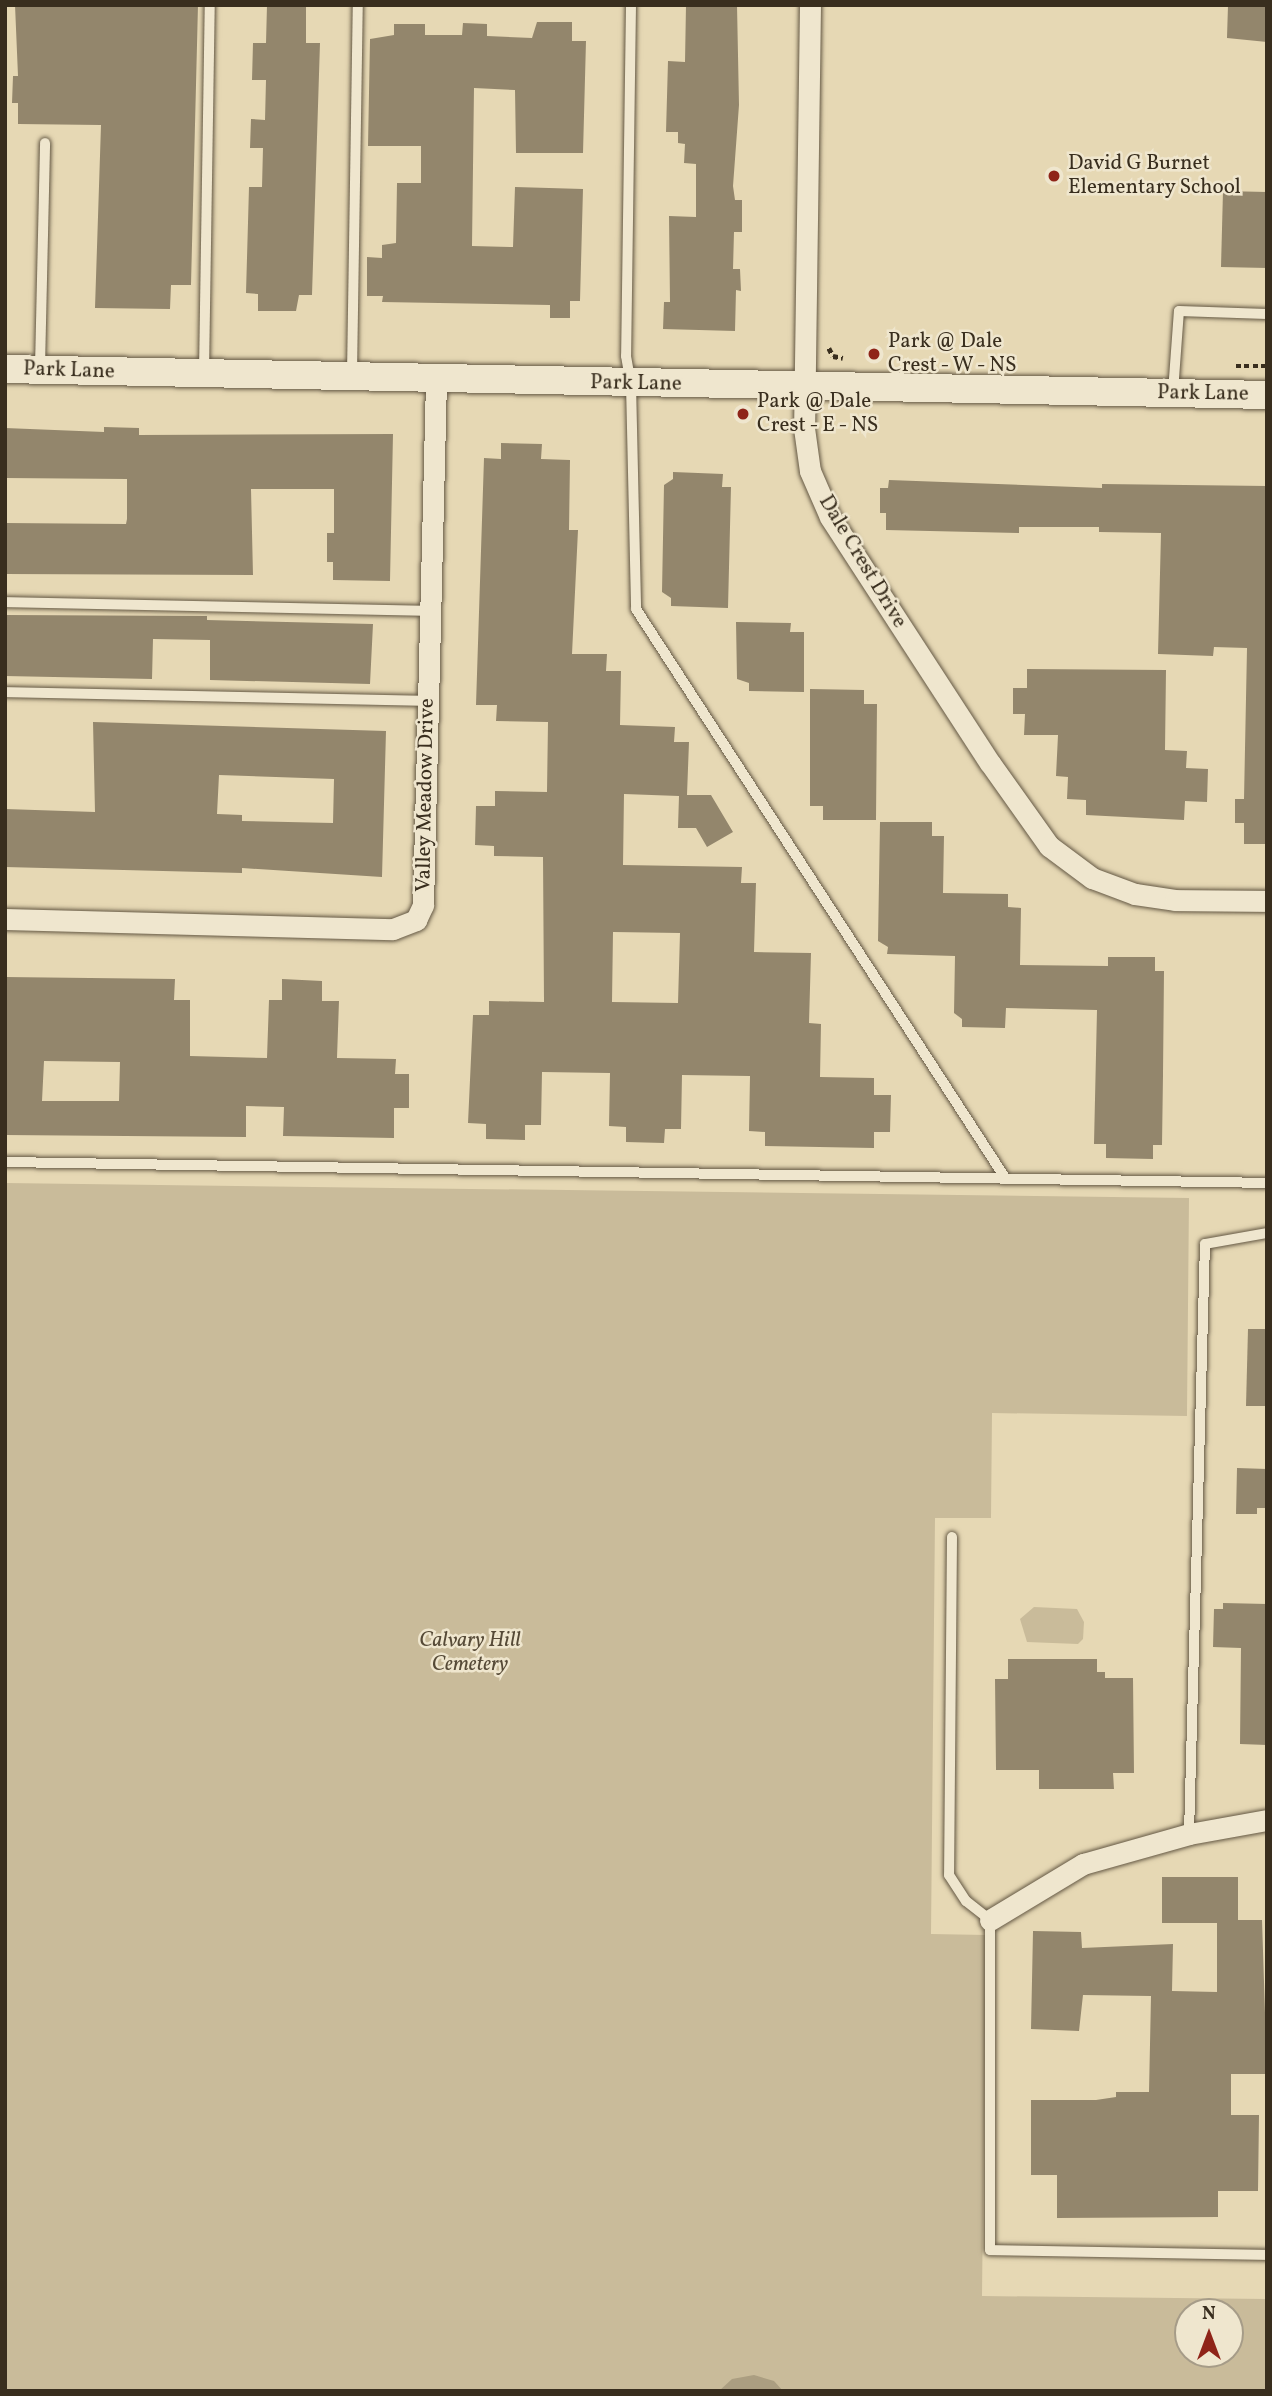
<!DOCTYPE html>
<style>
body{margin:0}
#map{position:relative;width:1272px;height:2396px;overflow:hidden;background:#e6d8b4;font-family:Vollkorn,serif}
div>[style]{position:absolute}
.green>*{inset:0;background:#c9bb9a}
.water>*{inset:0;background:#ab9e81}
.building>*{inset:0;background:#93866c}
.path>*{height:4.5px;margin-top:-2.25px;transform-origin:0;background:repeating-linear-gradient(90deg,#392e1e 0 5px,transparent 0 8.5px)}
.roads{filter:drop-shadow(0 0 2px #645844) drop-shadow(0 0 2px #645844)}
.lane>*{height:10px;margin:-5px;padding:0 5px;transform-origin:5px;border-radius:5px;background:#efe6ce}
.street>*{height:21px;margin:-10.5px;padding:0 10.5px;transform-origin:10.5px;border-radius:10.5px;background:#efe6ce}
.secondary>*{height:28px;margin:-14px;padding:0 14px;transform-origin:14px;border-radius:14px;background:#efe6ce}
.dots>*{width:19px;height:19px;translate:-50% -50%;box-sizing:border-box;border:4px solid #efe6ce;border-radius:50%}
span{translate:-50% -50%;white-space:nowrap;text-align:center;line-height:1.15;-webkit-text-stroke:5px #efe6ce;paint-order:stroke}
.poi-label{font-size:21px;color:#392e1e}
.left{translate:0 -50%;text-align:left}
.street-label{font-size:21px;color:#392e1e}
.park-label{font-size:21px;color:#564a37;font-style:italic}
.frame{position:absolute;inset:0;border:7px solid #392e1e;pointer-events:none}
.north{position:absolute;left:1174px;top:2298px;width:70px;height:70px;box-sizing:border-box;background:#efe6ce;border:2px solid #a69c88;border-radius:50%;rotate:0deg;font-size:19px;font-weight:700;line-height:28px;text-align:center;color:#392e1e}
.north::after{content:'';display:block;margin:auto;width:24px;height:32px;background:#8f2418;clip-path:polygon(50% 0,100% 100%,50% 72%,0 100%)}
</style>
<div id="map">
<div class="green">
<i style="clip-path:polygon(evenodd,5px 1183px,1189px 1198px,1187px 1416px,992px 1413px,991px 1518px,935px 1518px,931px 1934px,986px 1935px,982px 2296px,1267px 2299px,1267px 2391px,5px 2391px,5px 1183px,1188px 2312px,1230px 2312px,1230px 2354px,1188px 2354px,1188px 2312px)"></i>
<i style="clip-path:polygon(1034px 1607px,1077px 1609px,1084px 1622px,1083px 1639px,1078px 1644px,1027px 1642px,1020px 1619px)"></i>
</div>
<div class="water">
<i style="clip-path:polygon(754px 2375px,774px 2381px,783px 2391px,719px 2391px,732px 2379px)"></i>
</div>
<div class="building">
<i style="clip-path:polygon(15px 5px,198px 5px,191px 285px,171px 285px,170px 309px,95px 308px,101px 125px,18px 124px,18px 103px,12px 103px,13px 76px,18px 76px)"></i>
<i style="clip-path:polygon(267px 5px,306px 5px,306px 43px,320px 43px,312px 295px,299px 295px,296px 311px,258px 311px,258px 294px,246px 293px,249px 187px,262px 187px,263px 148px,250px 148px,251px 119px,265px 120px,266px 80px,252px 80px,253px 43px,266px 43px)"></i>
<i style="clip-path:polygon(686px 5px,737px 5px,739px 105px,733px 186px,735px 200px,742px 200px,742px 232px,734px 232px,733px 269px,740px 269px,741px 291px,736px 290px,735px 331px,663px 329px,664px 302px,670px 302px,669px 216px,696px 217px,696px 164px,684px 163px,685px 144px,678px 143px,678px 132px,666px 132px,668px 61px,685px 62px)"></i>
<i style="clip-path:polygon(1228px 5px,1267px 5px,1267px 42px,1227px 38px)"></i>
<i style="clip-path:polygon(537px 22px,572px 22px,572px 41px,586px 41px,583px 153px,516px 153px,515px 90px,474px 88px,472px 246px,513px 247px,515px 187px,583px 189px,580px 301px,570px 301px,570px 318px,550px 318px,550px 305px,382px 302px,383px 296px,367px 296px,367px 257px,382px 258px,382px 245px,396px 243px,397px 183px,421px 183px,421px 146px,368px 146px,370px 39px,394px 35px,394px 24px,425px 24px,425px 35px,462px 35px,463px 23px,487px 24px,487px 36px,532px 38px)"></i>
<i style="clip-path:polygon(1223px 191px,1267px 192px,1267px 268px,1221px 267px)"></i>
<i style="clip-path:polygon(104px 427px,139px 428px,139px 435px,393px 434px,390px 581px,333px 580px,333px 562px,327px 562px,327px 533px,334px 533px,334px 489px,251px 489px,253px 575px,5px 574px,5px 523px,126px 524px,127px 519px,127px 479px,5px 478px,5px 428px,104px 432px)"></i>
<i style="clip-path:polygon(evenodd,501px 443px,542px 444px,541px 459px,570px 460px,569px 530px,578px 530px,572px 654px,607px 654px,606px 671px,621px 671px,620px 725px,675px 727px,674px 742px,689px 742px,687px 795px,711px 795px,733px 832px,707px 847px,696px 828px,678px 828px,679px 796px,624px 794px,623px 865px,742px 867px,741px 883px,756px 883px,754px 952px,811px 953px,809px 1023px,821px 1024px,820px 1077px,874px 1078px,874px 1095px,891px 1095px,890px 1132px,874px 1132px,874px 1148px,765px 1146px,765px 1132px,749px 1131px,750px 1076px,682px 1075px,681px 1129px,665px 1129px,664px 1143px,626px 1142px,626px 1127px,609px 1126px,610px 1073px,542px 1072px,541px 1125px,525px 1125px,525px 1140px,486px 1139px,486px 1124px,468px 1123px,473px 1015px,489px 1015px,489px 1001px,544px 1002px,543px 857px,494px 856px,494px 846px,475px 845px,476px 806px,495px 806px,495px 791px,547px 792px,548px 722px,496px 721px,497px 705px,476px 705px,484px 458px,501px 459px,501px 443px,613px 932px,680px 933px,678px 1003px,612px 1002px,613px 932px)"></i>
<i style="clip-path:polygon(673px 472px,723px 474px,722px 487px,731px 487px,728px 608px,671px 606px,671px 598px,662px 592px,664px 485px,673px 479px)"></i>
<i style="clip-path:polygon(889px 480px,1102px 488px,1102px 484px,1267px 486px,1267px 844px,1244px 844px,1244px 823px,1235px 823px,1235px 799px,1244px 799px,1247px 648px,1214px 647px,1213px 656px,1158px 654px,1161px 533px,1099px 532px,1099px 527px,1019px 527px,1019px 533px,886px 530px,886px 513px,880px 513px,880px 488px,888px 488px)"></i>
<i style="clip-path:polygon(5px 615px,207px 616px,207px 620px,373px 624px,370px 684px,210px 680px,210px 640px,153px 639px,152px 679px,5px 676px)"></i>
<i style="clip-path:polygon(736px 622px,791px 623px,790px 632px,804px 632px,804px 692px,749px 691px,749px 683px,737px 679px)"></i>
<i style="clip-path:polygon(1027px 669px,1166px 670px,1165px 750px,1187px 751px,1186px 768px,1208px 769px,1207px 802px,1185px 801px,1184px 820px,1086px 815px,1086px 800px,1067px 799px,1068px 777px,1056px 776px,1058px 735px,1024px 735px,1025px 714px,1013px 714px,1013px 688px,1027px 688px)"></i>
<i style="clip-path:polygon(810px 689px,864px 690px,864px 704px,877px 704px,876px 820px,823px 820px,823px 806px,810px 806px)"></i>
<i style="clip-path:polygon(evenodd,93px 722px,386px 731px,382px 877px,242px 868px,242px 873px,5px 867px,5px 809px,95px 812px,93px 722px,219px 775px,334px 779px,333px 823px,242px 821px,242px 815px,217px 814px,219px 775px)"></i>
<i style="clip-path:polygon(880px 822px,932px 822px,932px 836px,944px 836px,943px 893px,1008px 894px,1008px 907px,1021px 908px,1020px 965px,1108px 966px,1108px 957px,1155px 957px,1155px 971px,1164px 971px,1163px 1075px,1162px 1145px,1153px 1145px,1153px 1159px,1106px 1158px,1106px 1144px,1094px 1144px,1097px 1010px,1006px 1008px,1005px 1028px,962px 1027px,962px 1019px,954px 1013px,955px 956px,887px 954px,888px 947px,878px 941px)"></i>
<i style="clip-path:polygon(evenodd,5px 977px,175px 979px,174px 1000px,190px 1000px,190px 1056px,267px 1058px,269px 1000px,282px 1000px,282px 979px,322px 981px,322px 1001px,339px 1001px,337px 1058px,396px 1059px,395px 1074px,409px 1074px,409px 1108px,394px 1108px,394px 1138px,283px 1136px,284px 1107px,246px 1106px,246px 1137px,5px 1135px,5px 977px,44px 1061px,120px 1062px,119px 1101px,42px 1101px,44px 1061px)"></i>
<i style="clip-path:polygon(1248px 1329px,1267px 1329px,1267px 1406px,1246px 1406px)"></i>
<i style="clip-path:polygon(1237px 1468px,1267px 1469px,1267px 1508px,1257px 1508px,1257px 1514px,1236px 1514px)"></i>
<i style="clip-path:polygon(1223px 1603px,1267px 1604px,1267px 1745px,1240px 1744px,1241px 1648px,1213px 1647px,1214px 1609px,1223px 1609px)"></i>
<i style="clip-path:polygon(1008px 1659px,1097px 1659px,1097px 1672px,1105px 1672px,1105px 1678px,1133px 1678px,1134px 1773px,1113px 1773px,1114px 1789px,1039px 1789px,1039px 1770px,996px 1770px,995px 1679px,1008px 1679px)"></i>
<i style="clip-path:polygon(1162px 1877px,1238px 1877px,1238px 1920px,1262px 1920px,1267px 2074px,1231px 2074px,1231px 2115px,1259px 2115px,1258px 2191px,1218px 2191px,1218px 2217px,1057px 2218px,1057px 2175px,1031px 2175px,1031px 2100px,1096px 2100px,1116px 2097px,1116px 2092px,1149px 2092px,1151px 1996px,1083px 1995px,1079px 2031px,1031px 2029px,1033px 1931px,1081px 1932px,1082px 1948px,1173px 1944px,1172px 1991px,1217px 1992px,1217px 1923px,1162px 1923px)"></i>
</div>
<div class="path">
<i style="left:829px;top:348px;width:9px;rotate:63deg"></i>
<i style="left:833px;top:356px;width:10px;rotate:11deg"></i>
<i style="left:1236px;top:366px;width:31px"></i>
</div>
<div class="roads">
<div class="lane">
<i style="left:631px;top:5px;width:351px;rotate:90.8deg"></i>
<i style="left:626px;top:356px;width:28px;rotate:80deg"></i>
<i style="left:631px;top:384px;width:225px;rotate:88.7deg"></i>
<i style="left:636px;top:609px;width:676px;rotate:57.02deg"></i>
<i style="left:40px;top:367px;width:224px;rotate:-88.7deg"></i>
<i style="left:204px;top:371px;width:366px;rotate:-89.1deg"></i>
<i style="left:352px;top:373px;width:368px;rotate:-89.1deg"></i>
<i style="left:1173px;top:392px;width:81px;rotate:-85.8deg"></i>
<i style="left:1179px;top:311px;width:88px;rotate:2deg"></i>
<i style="left:5px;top:602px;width:425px;rotate:1.2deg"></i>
<i style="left:5px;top:692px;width:423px;rotate:1.2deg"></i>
<i style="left:5px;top:1162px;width:1262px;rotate:0.95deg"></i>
<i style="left:952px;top:1537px;width:338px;rotate:90.5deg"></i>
<i style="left:949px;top:1875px;width:31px;rotate:57deg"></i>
<i style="left:966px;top:1901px;width:31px;rotate:38deg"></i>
<i style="left:990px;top:1920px;width:330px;rotate:90deg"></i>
<i style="left:990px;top:2250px;width:277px;rotate:1deg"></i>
<i style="left:1189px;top:1834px;width:590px;rotate:-88.45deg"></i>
<i style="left:1205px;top:1244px;width:63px;rotate:-10.1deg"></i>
</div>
<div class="street">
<i style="left:810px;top:5px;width:423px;rotate:90.8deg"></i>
<i style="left:804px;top:428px;width:43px;rotate:82.1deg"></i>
<i style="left:810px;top:471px;width:50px;rotate:66.5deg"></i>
<i style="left:830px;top:517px;width:293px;rotate:57deg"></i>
<i style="left:990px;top:763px;width:102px;rotate:54.6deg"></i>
<i style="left:1049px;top:846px;width:54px;rotate:36.7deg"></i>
<i style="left:1092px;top:878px;width:46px;rotate:20.4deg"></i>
<i style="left:1135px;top:894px;width:40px;rotate:8.5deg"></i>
<i style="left:1175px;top:900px;width:92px;rotate:0.6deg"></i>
<i style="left:5px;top:919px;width:388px;rotate:1.5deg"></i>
<i style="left:393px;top:929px;width:25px;rotate:-21deg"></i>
<i style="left:416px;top:920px;width:17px;rotate:-65deg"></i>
<i style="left:423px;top:905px;width:525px;rotate:-88.58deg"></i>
<i style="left:990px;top:1920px;width:109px;rotate:-31.1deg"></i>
<i style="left:1083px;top:1864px;width:110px;rotate:-15.8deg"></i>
<i style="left:1189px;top:1834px;width:79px;rotate:-10.2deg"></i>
</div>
<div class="secondary">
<i style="left:5px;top:369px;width:1262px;rotate:1.18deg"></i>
</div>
</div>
<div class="dots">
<i style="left:1054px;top:176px;background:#8f2418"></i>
<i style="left:874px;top:354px;background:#8f2418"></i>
<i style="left:743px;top:414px;background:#8f2418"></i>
</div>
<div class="poi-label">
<span class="left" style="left:1068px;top:176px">David G Burnet<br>Elementary School</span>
<span class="left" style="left:888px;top:354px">Park @ Dale<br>Crest - W - NS</span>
<span class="left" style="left:757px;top:414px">Park @ Dale<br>Crest - E - NS</span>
</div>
<div class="street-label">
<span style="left:69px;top:371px;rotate:2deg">Park Lane</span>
<span style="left:636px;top:384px;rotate:1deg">Park Lane</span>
<span style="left:1203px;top:394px;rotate:1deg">Park Lane</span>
<span style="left:862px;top:562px;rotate:59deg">Dale Crest Drive</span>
<span style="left:426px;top:795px;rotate:-89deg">Valley Meadow Drive</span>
</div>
<div class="park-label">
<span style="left:470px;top:1653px">Calvary Hill<br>Cemetery</span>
</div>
<div class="frame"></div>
<div class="north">N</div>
</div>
